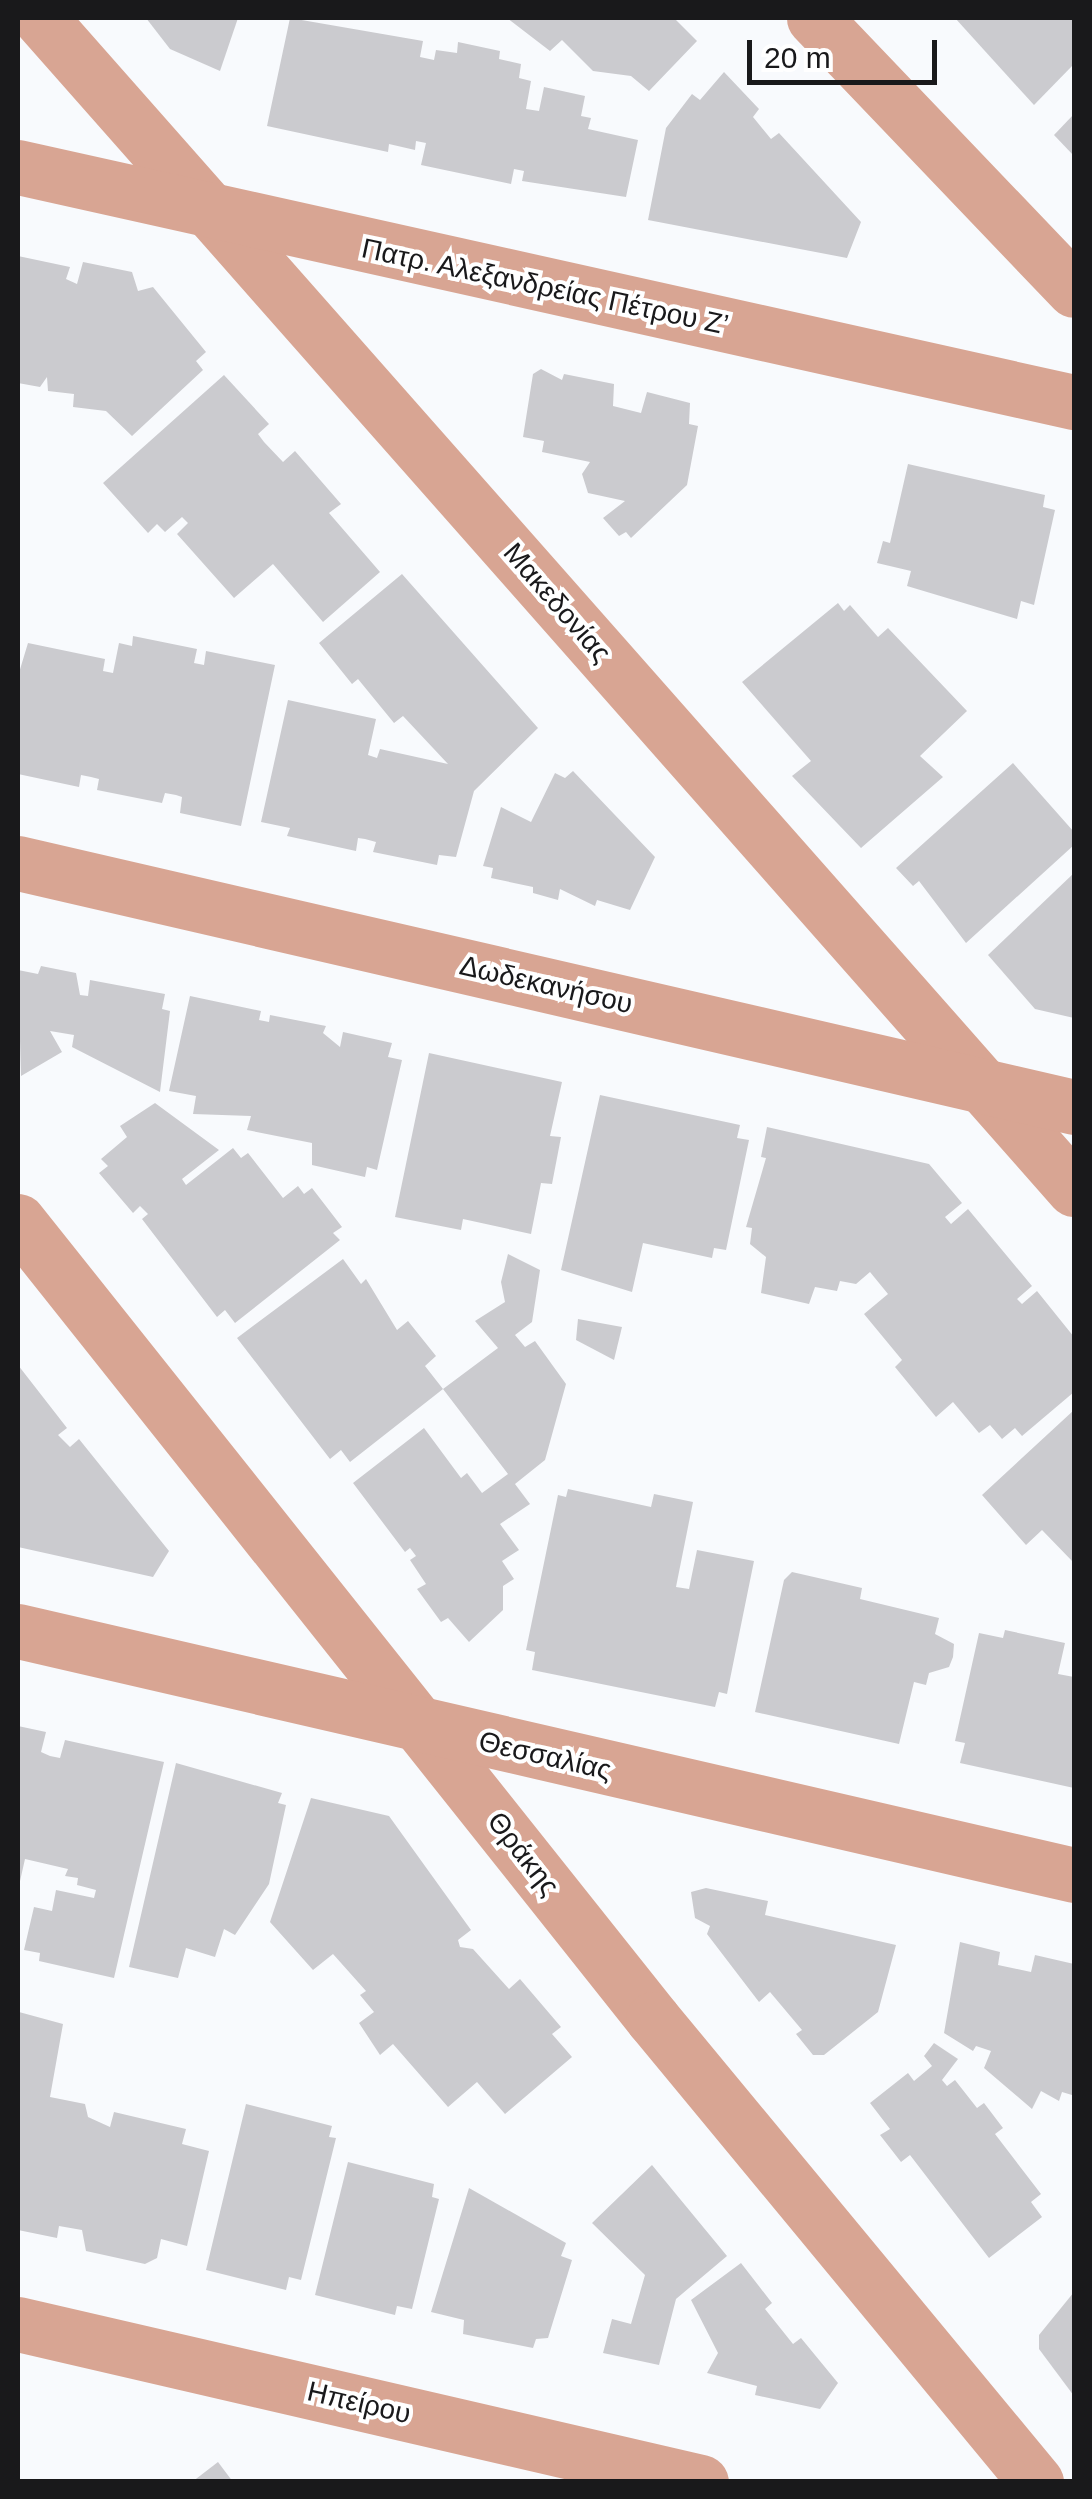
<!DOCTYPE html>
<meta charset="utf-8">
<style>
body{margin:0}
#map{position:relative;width:1092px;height:2499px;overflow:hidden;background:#f8fafd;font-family:Arial,sans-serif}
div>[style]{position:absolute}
.building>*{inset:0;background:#cbcbcf}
.street>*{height:55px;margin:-27.5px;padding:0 27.5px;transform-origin:27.5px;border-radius:27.5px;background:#d8a593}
span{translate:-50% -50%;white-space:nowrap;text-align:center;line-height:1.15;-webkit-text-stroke:8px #fff;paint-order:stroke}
.street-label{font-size:28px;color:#19191b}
.frame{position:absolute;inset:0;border:20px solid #19191b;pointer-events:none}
.scale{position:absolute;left:747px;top:40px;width:190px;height:45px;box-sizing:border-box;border:5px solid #19191b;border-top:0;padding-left:12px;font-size:30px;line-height:35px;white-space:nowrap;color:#19191b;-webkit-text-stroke:8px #fff;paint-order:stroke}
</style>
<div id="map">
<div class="building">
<i style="clip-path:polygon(146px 18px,238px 18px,220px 71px,170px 49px)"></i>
<i style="clip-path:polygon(290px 18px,423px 41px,420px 57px,434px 60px,436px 50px,457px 53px,458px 42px,500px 51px,499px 59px,521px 64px,519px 78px,531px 81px,526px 109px,539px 111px,544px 87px,585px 96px,581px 116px,591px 118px,588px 129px,638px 140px,626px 197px,522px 181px,524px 171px,514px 169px,511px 184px,421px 165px,426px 143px,416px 141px,415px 150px,389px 144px,388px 152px,267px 126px)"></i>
<i style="clip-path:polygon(507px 18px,674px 18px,697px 41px,649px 91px,631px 76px,593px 71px,562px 40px,550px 51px)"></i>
<i style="clip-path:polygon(955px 18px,1074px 18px,1074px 64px,1034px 105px)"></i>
<i style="clip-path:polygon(724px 72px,759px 109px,753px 117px,771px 139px,779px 133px,861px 222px,847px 258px,648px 220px,666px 128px,692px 94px,700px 100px)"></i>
<i style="clip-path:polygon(1074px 114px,1074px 156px,1054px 135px)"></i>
<i style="clip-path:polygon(18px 256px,70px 267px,66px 279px,77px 284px,83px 262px,132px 272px,138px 291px,153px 287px,206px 352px,196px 361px,203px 370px,132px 436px,106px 411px,73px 407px,74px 394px,48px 391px,47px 377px,40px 387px,18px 383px)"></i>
<i style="clip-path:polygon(541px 369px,562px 380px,564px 374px,614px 384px,613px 406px,641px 413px,647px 392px,690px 403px,689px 424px,698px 426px,687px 485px,631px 538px,626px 532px,619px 536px,603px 518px,625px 501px,588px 493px,582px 474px,590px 462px,542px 452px,544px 441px,523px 437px,533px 374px)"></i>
<i style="clip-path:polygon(224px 375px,269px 424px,258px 434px,264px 442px,283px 462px,295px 451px,341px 504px,329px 513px,380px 572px,323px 622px,273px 564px,234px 598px,177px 534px,188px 523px,182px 517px,165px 532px,157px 524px,148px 533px,103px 483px)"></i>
<i style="clip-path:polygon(908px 464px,1045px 495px,1043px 507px,1055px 510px,1034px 605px,1021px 601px,1017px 619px,907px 586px,911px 571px,877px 563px,883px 541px,890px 543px)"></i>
<i style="clip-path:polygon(402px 574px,538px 728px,474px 791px,456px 857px,439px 855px,437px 865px,373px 852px,376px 842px,365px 839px,358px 838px,356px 851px,287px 836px,290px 828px,261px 822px,288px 700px,376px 719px,368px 755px,377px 758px,380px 749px,448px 764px,403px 716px,394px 723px,358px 679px,352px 684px,319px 643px)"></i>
<i style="clip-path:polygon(838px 603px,844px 611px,850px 605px,878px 637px,888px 628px,967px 711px,920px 756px,943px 777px,861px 848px,792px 776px,811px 761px,742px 682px)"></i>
<i style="clip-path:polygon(133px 636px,197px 649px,194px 663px,204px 665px,206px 651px,275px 665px,241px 826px,180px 813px,182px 797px,176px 795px,165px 793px,162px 803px,97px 790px,99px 779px,91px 777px,81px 775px,79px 787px,18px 774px,18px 676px,28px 643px,105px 659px,103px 671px,113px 673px,119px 643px,132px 646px)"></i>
<i style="clip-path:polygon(1013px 763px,1074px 832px,1074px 845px,966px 943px,919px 881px,913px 886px,896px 868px)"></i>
<i style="clip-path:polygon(573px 771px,655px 857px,630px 910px,597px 900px,595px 906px,560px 889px,558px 900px,533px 893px,533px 887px,491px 878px,493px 868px,483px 866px,501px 807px,531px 822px,555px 773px,565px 778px)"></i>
<i style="clip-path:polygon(1074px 873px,1074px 1018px,1035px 1009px,988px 955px)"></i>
<i style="clip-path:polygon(41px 966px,76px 973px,80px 995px,88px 996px,90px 980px,165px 994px,162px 1009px,170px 1011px,160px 1092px,72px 1047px,74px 1035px,50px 1031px,62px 1052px,21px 1076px,18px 970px,38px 974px)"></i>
<i style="clip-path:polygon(190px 996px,261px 1011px,259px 1020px,269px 1022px,270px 1015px,326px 1026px,323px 1033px,340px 1047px,343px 1032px,392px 1043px,388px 1057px,402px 1060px,377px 1170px,367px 1167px,365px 1177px,312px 1165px,312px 1143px,247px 1130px,251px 1116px,193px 1114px,196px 1096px,169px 1091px)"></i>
<i style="clip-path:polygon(429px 1053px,562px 1082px,550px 1136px,561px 1137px,552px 1184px,541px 1183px,531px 1234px,463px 1219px,461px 1230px,395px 1217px)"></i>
<i style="clip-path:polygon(600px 1095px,740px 1125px,737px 1138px,749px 1140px,726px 1250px,714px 1248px,712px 1258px,643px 1243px,632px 1292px,561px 1270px)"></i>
<i style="clip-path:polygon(155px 1103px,219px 1150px,182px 1179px,186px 1185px,233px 1148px,241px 1158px,248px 1153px,283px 1198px,298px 1186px,304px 1194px,312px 1188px,342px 1227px,333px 1233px,340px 1240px,235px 1323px,225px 1310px,217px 1317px,142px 1219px,148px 1214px,140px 1206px,133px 1213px,99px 1173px,108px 1166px,101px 1159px,127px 1137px,120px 1126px)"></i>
<i style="clip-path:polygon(767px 1127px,929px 1164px,962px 1203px,945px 1217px,951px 1224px,968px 1209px,1032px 1286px,1017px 1299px,1022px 1304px,1037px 1291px,1074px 1337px,1074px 1392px,1022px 1436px,1015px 1428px,1002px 1439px,990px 1425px,979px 1433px,953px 1402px,936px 1417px,895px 1367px,902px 1360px,864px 1314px,888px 1294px,870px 1272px,856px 1284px,840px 1281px,837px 1291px,815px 1287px,809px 1304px,761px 1293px,766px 1257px,750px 1244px,752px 1228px,746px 1227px,766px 1158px,761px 1157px)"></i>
<i style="clip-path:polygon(508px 1254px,540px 1270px,532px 1322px,515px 1335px,525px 1347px,535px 1341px,566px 1384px,545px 1460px,515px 1484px,530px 1504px,500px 1524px,519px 1550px,502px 1561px,514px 1579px,503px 1586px,503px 1610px,469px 1642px,448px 1618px,441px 1622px,417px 1589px,426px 1584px,410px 1560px,416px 1556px,410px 1548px,405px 1552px,353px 1483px,424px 1428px,461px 1478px,467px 1473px,482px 1493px,508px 1474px,443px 1389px,498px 1348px,475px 1321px,505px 1302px,501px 1282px)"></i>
<i style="clip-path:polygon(343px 1259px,361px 1284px,366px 1279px,397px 1330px,408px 1321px,436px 1356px,425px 1366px,443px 1389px,350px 1462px,341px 1450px,330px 1459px,237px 1338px)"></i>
<i style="clip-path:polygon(578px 1319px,622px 1327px,614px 1360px,576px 1340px)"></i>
<i style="clip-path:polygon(18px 1365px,67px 1428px,58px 1435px,70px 1447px,79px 1439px,169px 1551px,153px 1577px,18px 1547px)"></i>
<i style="clip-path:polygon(1074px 1410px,1074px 1563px,1042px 1530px,1026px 1545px,982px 1495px)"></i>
<i style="clip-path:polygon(568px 1489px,651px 1507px,654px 1494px,693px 1502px,676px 1587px,689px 1589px,697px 1550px,754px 1561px,727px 1694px,719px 1692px,715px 1707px,532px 1670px,535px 1652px,526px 1650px,558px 1495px,566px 1497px)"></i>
<i style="clip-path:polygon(792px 1572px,862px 1588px,860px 1599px,939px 1618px,935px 1634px,954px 1644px,953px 1657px,949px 1667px,929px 1673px,926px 1685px,914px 1682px,899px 1744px,755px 1712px,784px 1580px)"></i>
<i style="clip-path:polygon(1005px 1630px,1065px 1643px,1058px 1674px,1074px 1677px,1074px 1788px,960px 1763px,965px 1743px,955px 1741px,979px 1633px,1003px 1638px)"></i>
<i style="clip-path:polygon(18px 1726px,46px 1732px,41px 1752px,50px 1756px,60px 1758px,65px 1740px,164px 1762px,114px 1978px,39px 1961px,40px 1953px,24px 1950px,34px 1907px,52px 1911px,56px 1890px,94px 1898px,96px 1890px,77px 1885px,78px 1878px,65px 1876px,68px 1869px,25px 1859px,18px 1890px)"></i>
<i style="clip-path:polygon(176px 1763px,282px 1793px,278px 1803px,286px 1805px,269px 1884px,235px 1935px,224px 1929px,215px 1957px,186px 1948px,178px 1978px,129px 1967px)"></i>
<i style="clip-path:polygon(311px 1798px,389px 1816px,471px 1930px,458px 1940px,460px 1947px,473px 1949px,509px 1989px,520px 1979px,561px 2027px,552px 2034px,572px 2057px,505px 2114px,477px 2082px,448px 2107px,393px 2044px,380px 2055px,359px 2023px,374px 2012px,360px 1995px,366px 1991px,333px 1954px,313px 1970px,270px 1922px)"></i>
<i style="clip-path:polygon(706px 1888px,768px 1901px,765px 1915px,896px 1945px,878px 2012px,824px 2055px,813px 2055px,796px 2034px,802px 2030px,770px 1992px,759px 2002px,707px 1934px,710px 1926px,695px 1918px,691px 1892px)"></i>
<i style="clip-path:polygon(960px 1942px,1000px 1952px,998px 1965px,1031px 1972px,1035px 1955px,1074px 1964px,1072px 2095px,1062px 2092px,1059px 2101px,1041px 2091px,1032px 2109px,984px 2068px,991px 2051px,976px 2046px,973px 2051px,944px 2033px)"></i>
<i style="clip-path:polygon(19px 2012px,63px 2024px,50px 2097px,85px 2104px,88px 2117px,110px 2127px,114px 2112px,186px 2129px,182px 2144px,209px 2151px,187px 2246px,161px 2239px,157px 2258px,145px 2264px,86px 2251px,82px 2230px,59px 2226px,57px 2238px,18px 2230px)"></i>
<i style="clip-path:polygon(934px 2043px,958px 2059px,942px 2080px,947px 2086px,955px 2080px,977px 2108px,984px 2103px,1003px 2128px,995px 2134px,1041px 2194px,1031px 2202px,1042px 2217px,989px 2258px,910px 2155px,901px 2162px,880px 2135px,890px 2129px,870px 2103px,908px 2073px,914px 2081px,932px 2066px,924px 2056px)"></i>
<i style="clip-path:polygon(246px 2104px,332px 2126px,329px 2137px,336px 2138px,301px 2280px,289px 2277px,286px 2290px,206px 2270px)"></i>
<i style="clip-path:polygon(348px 2162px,434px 2184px,432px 2197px,439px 2199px,412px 2309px,397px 2306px,395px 2315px,315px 2295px)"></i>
<i style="clip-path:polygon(652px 2165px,727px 2256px,676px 2299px,659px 2365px,603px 2353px,612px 2319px,631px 2324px,645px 2275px,592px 2223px)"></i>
<i style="clip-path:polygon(469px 2188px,566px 2243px,561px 2256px,572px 2260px,548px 2338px,536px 2339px,533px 2348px,463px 2334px,464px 2320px,431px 2312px)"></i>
<i style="clip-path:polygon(741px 2263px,772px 2303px,765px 2309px,793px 2344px,801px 2338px,838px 2383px,820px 2409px,755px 2395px,757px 2386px,707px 2373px,718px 2353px,691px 2300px)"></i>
<i style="clip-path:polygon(1074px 2292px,1074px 2396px,1039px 2349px,1039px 2335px)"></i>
<i style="clip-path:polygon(218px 2462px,233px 2482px,192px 2482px)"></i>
</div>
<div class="street">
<i style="left:40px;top:18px;width:1562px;rotate:48.56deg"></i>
<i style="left:814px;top:18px;width:376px;rotate:46.3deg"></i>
<i style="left:18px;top:167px;width:1082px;rotate:12.55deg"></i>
<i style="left:18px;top:863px;width:1084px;rotate:13.01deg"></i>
<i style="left:18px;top:1221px;width:1020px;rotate:51.49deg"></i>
<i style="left:653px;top:2019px;width:601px;rotate:50.4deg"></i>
<i style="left:18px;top:1631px;width:1084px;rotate:13.01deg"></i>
<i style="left:18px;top:2324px;width:701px;rotate:13.03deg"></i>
</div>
<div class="street-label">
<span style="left:545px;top:287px;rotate:12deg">Πατρ. Αλεξανδρείας Πέτρου Ζ’</span>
<span style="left:557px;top:603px;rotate:49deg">Μακεδονίας</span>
<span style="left:546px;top:985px;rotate:13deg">Δωδεκανήσου</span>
<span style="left:545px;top:1756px;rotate:13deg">Θεσσαλίας</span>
<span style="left:523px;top:1854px;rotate:52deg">Θράκης</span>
<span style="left:359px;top:2403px;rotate:13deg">Ηπείρου</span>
</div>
<div class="frame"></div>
<div class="scale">20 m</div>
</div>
